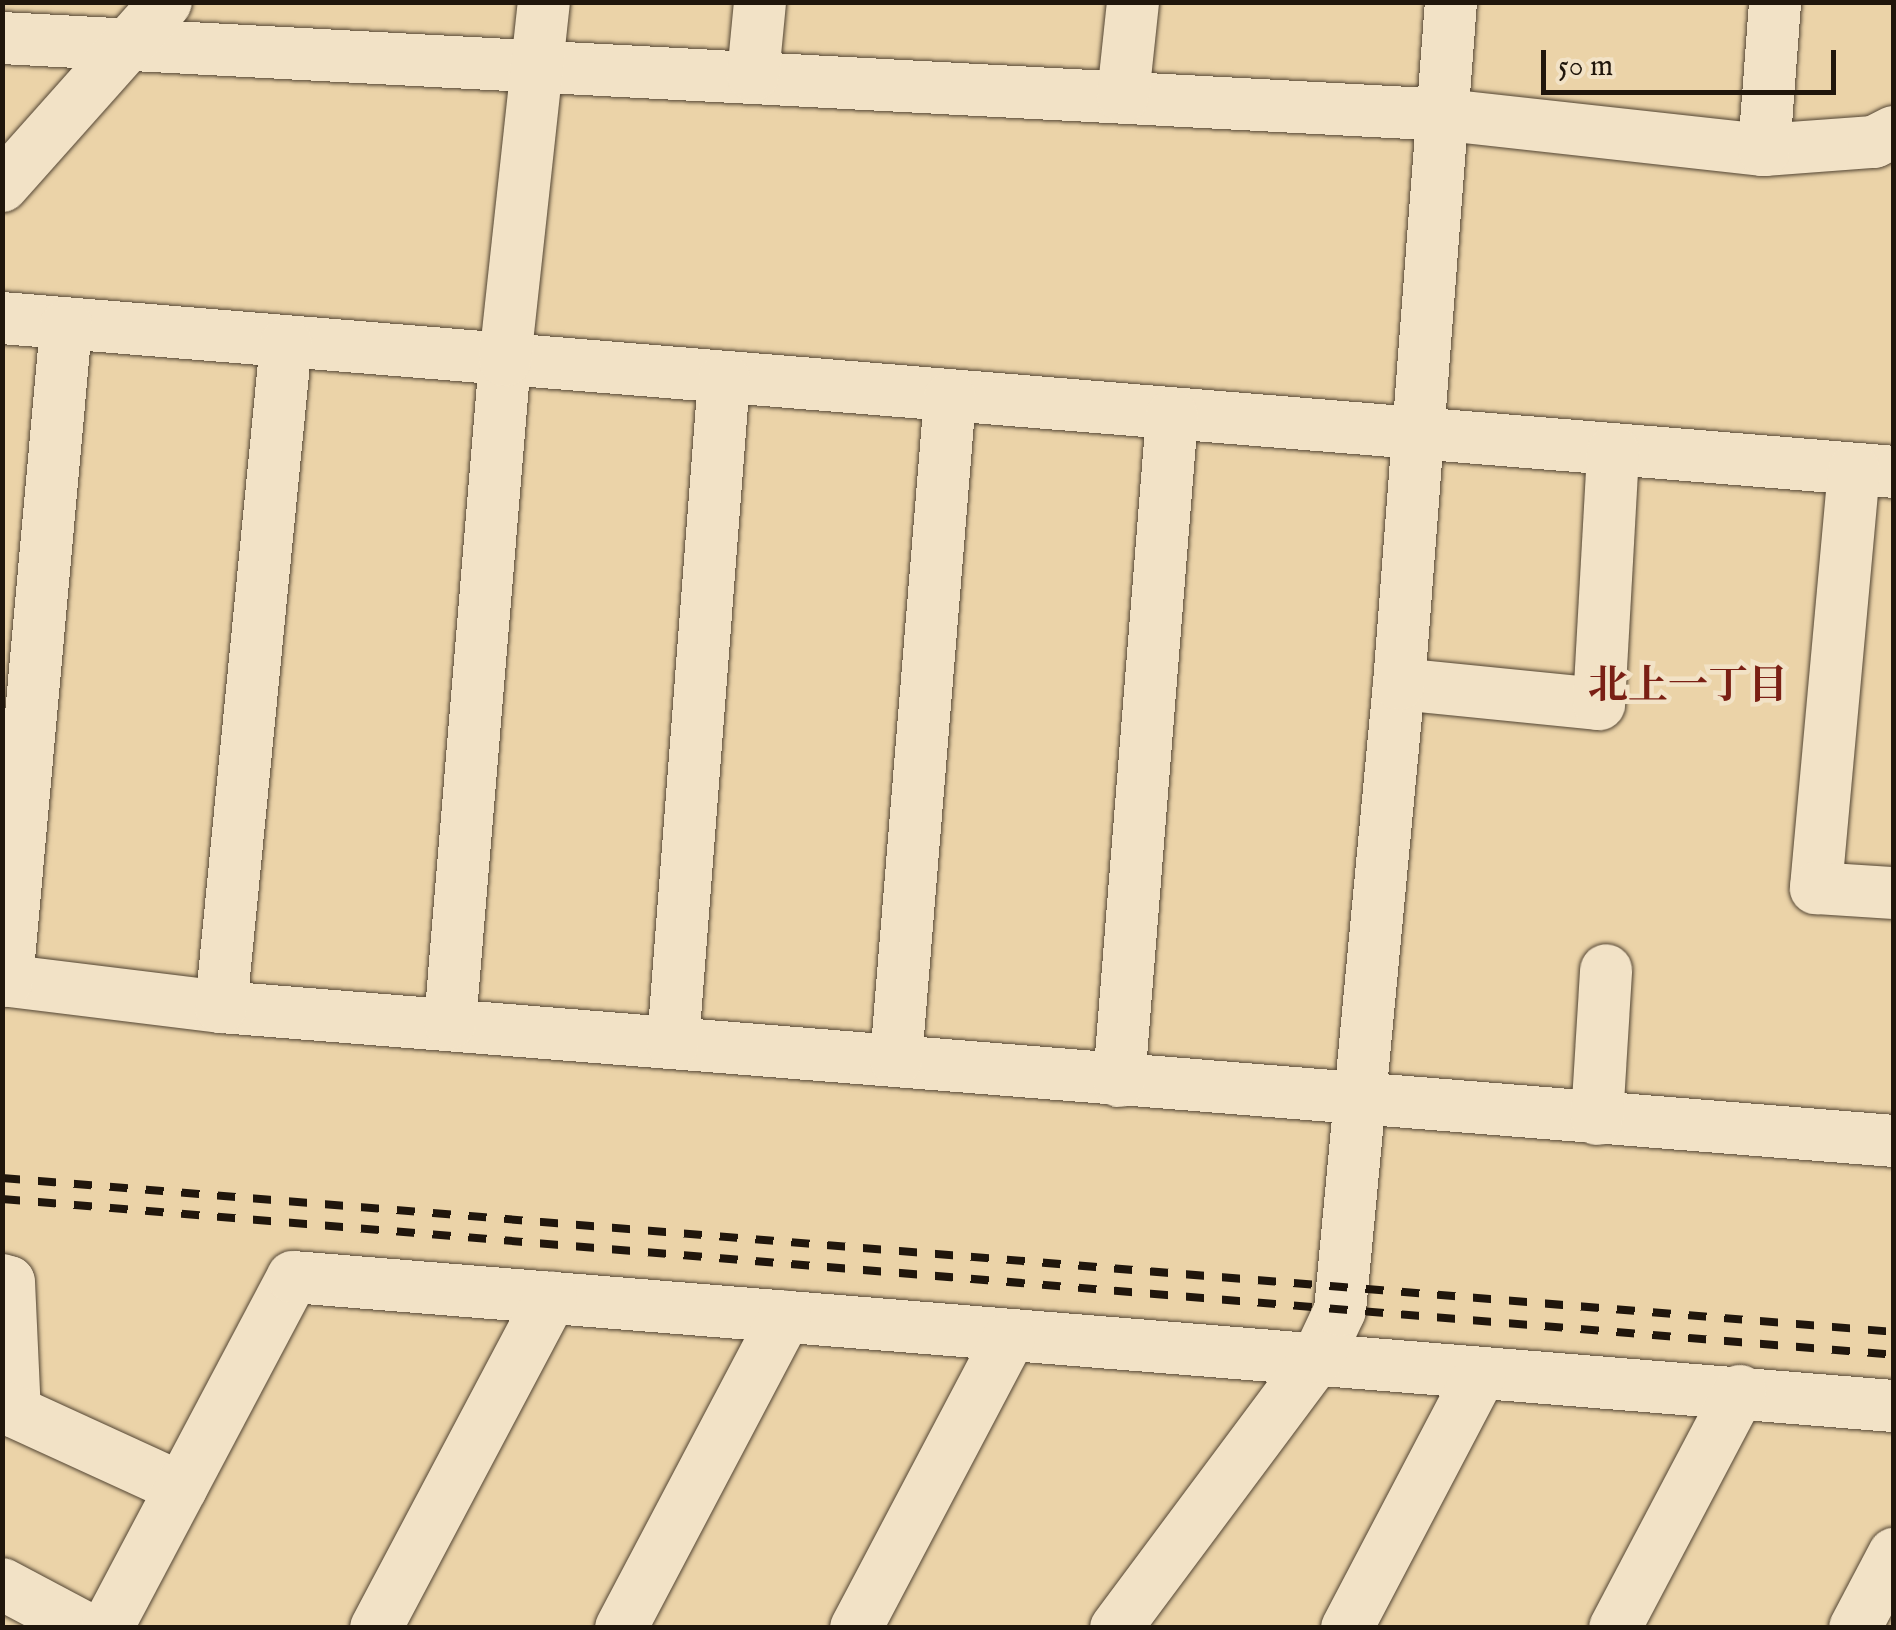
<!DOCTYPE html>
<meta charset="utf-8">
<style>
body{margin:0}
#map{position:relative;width:1896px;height:1630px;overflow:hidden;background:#ebd3a8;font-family:"IM FELL English","Noto Serif JP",serif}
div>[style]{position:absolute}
.roads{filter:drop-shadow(0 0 2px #534533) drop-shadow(0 0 2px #534533)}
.minor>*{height:52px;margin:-26px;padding:0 26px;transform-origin:26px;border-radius:26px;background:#f2e2c6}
.rail>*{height:8px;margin-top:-4px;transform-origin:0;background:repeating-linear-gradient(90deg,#20160c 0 18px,transparent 0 36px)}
span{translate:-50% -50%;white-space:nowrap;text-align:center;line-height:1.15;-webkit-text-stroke:9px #f2e2c6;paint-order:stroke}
.neighbourhood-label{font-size:40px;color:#7a1f14;font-weight:700}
.frame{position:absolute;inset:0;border:5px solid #20160c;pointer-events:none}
.scale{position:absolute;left:1541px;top:50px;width:295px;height:45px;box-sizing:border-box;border:5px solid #20160c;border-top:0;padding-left:12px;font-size:30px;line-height:35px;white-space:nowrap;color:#20160c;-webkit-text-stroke:8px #f2e2c6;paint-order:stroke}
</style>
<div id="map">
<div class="roads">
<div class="minor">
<i style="left:2px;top:38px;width:1446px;rotate:3.05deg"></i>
<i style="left:1446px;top:115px;width:320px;rotate:6.3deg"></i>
<i style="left:1764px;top:150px;width:110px;rotate:-4.2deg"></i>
<i style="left:1874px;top:142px;width:22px;rotate:-27deg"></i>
<i style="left:753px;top:75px;width:73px;rotate:-84.5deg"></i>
<i style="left:1123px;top:96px;width:95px;rotate:-83.9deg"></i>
<i style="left:1764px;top:150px;width:148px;rotate:-85.7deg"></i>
<i style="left:2px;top:186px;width:246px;rotate:-48.3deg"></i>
<i style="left:2px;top:318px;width:1898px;rotate:4.65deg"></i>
<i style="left:1854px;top:470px;width:420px;rotate:95.2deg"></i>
<i style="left:1816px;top:888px;width:78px;rotate:3.7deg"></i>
<i style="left:1399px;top:684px;width:201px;rotate:5.7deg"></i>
<i style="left:1599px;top:704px;width:253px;rotate:-86.8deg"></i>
<i style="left:2px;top:980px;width:221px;rotate:7deg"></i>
<i style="left:221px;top:1007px;width:1678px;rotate:4.58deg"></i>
<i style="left:7px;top:981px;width:658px;rotate:-84.85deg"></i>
<i style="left:221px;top:1007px;width:667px;rotate:-84.41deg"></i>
<i style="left:450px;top:1023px;width:665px;rotate:-85.26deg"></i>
<i style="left:505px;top:360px;width:360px;rotate:-83.8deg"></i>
<i style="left:673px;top:1043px;width:666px;rotate:-85.61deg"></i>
<i style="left:896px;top:1060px;width:664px;rotate:-85.34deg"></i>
<i style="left:1119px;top:1081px;width:667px;rotate:-85.44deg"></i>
<i style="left:1597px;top:1119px;width:149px;rotate:-86.5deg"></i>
<i style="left:2px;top:1280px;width:7px;rotate:16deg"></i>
<i style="left:9px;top:1282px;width:130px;rotate:87.4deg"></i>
<i style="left:2px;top:1406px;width:197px;rotate:24.6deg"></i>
<i style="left:2px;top:1584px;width:94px;rotate:27.9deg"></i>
<i style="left:107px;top:1628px;width:397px;rotate:-62.1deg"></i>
<i style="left:293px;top:1277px;width:1606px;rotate:4.61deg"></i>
<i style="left:376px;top:1628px;width:374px;rotate:-62.1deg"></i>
<i style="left:621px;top:1628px;width:352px;rotate:-62.2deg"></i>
<i style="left:856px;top:1628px;width:328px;rotate:-62.2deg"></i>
<i style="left:1116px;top:1628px;width:338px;rotate:-53.3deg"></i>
<i style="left:1318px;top:1357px;width:52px;rotate:-64.9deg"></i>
<i style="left:1340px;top:1310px;width:629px;rotate:-84.62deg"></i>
<i style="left:1399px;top:684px;width:684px;rotate:-85.64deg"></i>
<i style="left:1347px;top:1628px;width:286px;rotate:-62.3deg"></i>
<i style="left:1615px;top:1628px;width:268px;rotate:-62.2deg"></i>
<i style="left:1855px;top:1628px;width:84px;rotate:-62.2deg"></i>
</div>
</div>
<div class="rail">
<i style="left:2px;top:1178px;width:1898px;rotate:4.65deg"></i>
<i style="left:2px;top:1199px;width:1898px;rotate:4.71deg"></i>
</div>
<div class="neighbourhood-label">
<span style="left:1688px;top:688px">北上一丁目</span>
</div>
<div class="frame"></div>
<div class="scale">50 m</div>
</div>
